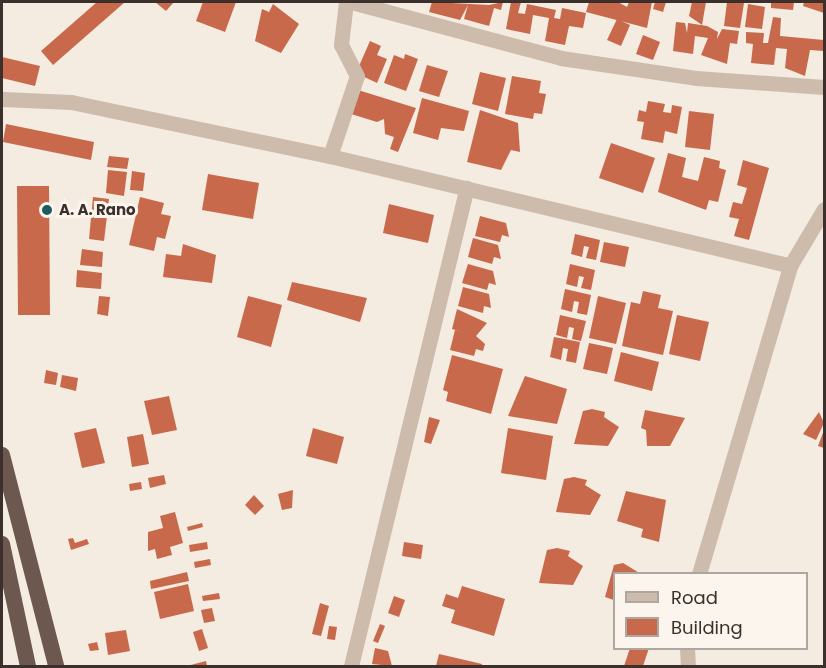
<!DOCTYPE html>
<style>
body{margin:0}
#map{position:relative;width:826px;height:668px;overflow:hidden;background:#f4ebe1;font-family:Poppins,sans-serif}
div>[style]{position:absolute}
.building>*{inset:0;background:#c8694b}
.minor>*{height:15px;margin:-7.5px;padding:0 7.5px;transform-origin:7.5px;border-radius:7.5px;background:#cdbbac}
.trunk>*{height:16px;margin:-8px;padding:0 8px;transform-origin:8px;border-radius:8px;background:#6c584f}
.dots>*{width:16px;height:16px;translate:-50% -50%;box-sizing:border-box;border:3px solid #fbf5ee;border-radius:50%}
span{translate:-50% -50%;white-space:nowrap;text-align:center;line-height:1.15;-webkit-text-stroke:6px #fbf5ee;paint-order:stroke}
.poi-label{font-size:15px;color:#3b302b;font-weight:700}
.left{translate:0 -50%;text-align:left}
.frame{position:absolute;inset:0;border:3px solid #3b302b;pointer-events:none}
.legend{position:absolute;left:613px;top:572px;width:195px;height:78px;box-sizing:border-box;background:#fbf5ee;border:2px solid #aea6a0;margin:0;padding:8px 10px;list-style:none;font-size:18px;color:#3b302b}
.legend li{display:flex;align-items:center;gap:12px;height:30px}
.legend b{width:30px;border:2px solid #aea6a0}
</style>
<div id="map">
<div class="building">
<i style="clip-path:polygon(97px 2px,125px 2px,53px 65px,41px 51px)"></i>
<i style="clip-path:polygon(155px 2px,174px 2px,166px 11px)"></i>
<i style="clip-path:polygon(203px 2px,236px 2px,225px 32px,196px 21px)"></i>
<i style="clip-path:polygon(432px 2px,489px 5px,503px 2px,501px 10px,494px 8px,489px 26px,464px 19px,468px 5px,460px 20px,429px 12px)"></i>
<i style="clip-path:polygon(511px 2px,521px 2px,518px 13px,525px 14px,527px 4px,556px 10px,554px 18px,560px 19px,562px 8px,586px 13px,583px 28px,569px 26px,565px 45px,545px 41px,549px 18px,533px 15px,530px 34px,506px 29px)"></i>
<i style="clip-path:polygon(589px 2px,618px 2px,627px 7px,629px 2px,652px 2px,647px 28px,586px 12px)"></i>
<i style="clip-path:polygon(655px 2px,666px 2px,663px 12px,653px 9px)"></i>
<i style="clip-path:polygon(692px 2px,706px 2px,702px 25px,689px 16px)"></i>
<i style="clip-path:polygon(727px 2px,744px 3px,740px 28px,724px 26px)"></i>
<i style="clip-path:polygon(771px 2px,794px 2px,793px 10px,771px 8px)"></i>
<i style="clip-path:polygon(804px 2px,824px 2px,824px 13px,803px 6px)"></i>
<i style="clip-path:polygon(273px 4px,299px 24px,281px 53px,255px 41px,262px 9px,269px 12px)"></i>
<i style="clip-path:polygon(748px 4px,765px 7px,762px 29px,745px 27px)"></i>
<i style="clip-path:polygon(773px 17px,781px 18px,780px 36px,824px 40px,824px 51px,810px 50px,805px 76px,785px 68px,787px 49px,776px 48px,774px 65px,751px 63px,753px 44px,746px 43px,746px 32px,764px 33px,763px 43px,768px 43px)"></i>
<i style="clip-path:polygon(617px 19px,630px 25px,621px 46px,607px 40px)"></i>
<i style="clip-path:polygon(676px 22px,685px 23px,687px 33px,688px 23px,707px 26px,718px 32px,717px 39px,722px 29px,739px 31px,737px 44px,730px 43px,727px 64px,701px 55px,708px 38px,695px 36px,693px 54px,673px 51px)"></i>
<i style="clip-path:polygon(643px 35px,660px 42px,653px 60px,636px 54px)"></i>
<i style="clip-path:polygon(370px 41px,381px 46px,377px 55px,387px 59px,377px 83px,356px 73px)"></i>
<i style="clip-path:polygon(405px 54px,418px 59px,406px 91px,384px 83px,394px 55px,404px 59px)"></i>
<i style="clip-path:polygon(2px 57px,40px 66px,35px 86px,2px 78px)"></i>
<i style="clip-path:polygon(427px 65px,448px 71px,439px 97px,419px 91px)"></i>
<i style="clip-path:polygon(480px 72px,506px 78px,498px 111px,472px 104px)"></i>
<i style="clip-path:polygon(512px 76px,541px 81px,539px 93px,546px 94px,542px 114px,534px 113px,533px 119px,505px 114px)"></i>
<i style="clip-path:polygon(358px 90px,416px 108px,398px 152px,390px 149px,394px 137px,385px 134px,384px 119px,377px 122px,351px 114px)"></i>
<i style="clip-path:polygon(422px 98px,469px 111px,464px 131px,441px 128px,438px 140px,413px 133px)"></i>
<i style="clip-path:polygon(648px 101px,665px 104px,663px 112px,671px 113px,672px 105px,682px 107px,677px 134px,665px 131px,663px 143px,641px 139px,644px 122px,637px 121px,639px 110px,646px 112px)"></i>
<i style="clip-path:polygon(480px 110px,518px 123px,520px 152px,511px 150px,501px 170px,467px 162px)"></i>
<i style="clip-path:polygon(689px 111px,714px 114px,710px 150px,685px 147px)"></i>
<i style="clip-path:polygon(6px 124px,94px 142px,91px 160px,3px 142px)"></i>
<i style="clip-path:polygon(611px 143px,655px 158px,643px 193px,599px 178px)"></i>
<i style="clip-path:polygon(668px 153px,686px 158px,682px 177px,698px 181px,704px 157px,720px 161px,719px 168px,726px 170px,718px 202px,709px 200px,706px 210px,658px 192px)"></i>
<i style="clip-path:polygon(109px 156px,129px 158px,127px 169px,107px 167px)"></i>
<i style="clip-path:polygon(743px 160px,769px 168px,749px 240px,734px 236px,739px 219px,729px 217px,733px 202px,742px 204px,747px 188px,737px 185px)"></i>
<i style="clip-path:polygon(108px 170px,127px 172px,124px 196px,106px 193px)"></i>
<i style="clip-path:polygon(132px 171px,145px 173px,143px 191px,130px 190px)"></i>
<i style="clip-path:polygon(208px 174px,259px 183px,253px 219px,202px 210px)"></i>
<i style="clip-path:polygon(17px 186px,49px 186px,50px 315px,18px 315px)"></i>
<i style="clip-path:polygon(93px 197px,109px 199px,104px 241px,89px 239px)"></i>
<i style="clip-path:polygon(140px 197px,164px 203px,161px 214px,171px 216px,165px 239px,157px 237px,154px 251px,129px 245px)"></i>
<i style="clip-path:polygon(389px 204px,434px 215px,428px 243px,383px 233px)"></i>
<i style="clip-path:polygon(480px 216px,506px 223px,509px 237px,502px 235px,500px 242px,475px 236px)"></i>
<i style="clip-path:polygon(575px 234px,600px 240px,596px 260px,586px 258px,589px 247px,584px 246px,582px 257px,571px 254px)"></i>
<i style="clip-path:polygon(473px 238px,498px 245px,501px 259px,494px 257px,492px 264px,468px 257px)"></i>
<i style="clip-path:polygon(604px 242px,629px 247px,625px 267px,600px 262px)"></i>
<i style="clip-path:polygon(183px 244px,216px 255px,212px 283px,163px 277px,166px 254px,181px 256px)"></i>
<i style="clip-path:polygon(82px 249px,103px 252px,102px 267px,80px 265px)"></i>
<i style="clip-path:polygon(468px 264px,493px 271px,496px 285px,489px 283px,487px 290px,462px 283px)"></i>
<i style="clip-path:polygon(570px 264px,595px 270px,591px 290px,581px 288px,584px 277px,579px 276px,577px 287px,566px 284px)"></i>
<i style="clip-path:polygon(77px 270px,102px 273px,101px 289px,76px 287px)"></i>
<i style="clip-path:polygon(292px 282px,367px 298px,360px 322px,287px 300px)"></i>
<i style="clip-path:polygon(463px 287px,489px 294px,491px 308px,484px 306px,483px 313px,458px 306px)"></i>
<i style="clip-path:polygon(565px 289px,591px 295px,587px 315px,577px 313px,579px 302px,574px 301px,572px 312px,561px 309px)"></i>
<i style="clip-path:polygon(643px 291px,661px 295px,658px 308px,673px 311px,663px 355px,622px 346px,631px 302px,640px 304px)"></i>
<i style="clip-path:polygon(99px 296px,110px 297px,108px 316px,97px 314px)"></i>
<i style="clip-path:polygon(248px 296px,282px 305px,271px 347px,237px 337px)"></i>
<i style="clip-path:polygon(598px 296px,626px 303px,616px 344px,589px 338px)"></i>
<i style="clip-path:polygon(457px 309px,487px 323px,476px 336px,485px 344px,483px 351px,476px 349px,474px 356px,450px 350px,455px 330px,463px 332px,452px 329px)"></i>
<i style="clip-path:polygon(560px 315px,586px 321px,581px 341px,572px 339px,574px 328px,569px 327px,567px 338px,556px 335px)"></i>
<i style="clip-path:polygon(677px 315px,709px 322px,700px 361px,669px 354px)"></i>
<i style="clip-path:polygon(554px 337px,580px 342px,576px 363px,566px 361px,568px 349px,563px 348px,561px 360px,550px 357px)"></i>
<i style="clip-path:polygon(589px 343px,613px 348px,607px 374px,583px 369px)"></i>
<i style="clip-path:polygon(621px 352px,659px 362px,652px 391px,614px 381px)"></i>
<i style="clip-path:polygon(452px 355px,503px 369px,491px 414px,446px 401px,448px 392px,443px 390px)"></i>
<i style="clip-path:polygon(46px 370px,58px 373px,56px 385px,44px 383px)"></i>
<i style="clip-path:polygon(62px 375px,78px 378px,76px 391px,60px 387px)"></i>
<i style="clip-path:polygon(525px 376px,567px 389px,557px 424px,508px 416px)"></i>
<i style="clip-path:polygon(169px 396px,177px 430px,152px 435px,144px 401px)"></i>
<i style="clip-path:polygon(592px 409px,605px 412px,604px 417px,619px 427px,608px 446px,574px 444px,583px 411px)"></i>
<i style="clip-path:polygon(645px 410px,685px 418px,670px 446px,647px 446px,646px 430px,641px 428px)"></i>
<i style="clip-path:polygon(819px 412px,824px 423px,816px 440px,803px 434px)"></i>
<i style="clip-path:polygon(429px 417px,440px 420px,431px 444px,424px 442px)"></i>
<i style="clip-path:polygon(96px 428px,105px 463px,82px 468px,74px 433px)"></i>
<i style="clip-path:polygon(313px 428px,344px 437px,337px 464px,306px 456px)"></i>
<i style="clip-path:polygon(508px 428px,553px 436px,546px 480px,501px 473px)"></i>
<i style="clip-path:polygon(824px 430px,824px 448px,818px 446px)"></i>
<i style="clip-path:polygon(143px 434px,149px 464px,132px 467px,127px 437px)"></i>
<i style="clip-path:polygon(164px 475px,166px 484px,150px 488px,148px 478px)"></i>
<i style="clip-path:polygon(574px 477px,587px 480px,585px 485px,601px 495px,590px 515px,556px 512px,564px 479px)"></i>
<i style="clip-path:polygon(141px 482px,142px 489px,130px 491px,129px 484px)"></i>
<i style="clip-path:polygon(293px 490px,292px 508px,282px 510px,278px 494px)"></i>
<i style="clip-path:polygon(626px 491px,666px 500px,659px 542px,641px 537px,643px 529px,617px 521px)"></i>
<i style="clip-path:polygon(254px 495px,264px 506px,255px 515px,245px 505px)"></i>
<i style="clip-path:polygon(175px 512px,183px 543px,170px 547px,172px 555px,157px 559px,155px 549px,148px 551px,148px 532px,163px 528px,160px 516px)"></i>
<i style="clip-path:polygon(202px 523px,203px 527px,188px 531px,187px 527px)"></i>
<i style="clip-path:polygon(73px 538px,75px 543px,87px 539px,89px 544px,71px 550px,68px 539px)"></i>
<i style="clip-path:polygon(207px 542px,208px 549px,190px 552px,189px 545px)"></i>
<i style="clip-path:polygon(404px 542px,423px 545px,421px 559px,402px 556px)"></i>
<i style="clip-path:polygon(557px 548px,570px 551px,568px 556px,583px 566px,573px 585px,539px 583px,547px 550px)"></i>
<i style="clip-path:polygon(210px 559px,211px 565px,195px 568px,194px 562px)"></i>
<i style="clip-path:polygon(623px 563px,641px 574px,614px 574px,614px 600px,605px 597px,614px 565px)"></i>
<i style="clip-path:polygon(187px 572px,189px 581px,151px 589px,150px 581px)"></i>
<i style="clip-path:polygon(188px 584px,194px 611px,160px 619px,154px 592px)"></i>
<i style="clip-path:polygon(462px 586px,505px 599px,494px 636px,451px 623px,455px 610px,442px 606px,446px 594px,458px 598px)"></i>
<i style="clip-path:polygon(219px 593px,220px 599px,203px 601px,202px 596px)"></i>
<i style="clip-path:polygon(394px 596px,405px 600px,399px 617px,388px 613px)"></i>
<i style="clip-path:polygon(320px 603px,329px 606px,321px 636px,312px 634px)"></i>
<i style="clip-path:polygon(212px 608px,215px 621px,204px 623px,201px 610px)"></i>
<i style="clip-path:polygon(380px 624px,385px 626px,378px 643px,373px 641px)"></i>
<i style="clip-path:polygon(329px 626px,337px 627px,335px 640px,327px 639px)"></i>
<i style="clip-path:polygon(202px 629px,208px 648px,199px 651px,193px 632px)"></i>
<i style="clip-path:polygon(126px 630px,130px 651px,108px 655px,105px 633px)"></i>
<i style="clip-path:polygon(97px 642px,99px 650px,90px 651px,88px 644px)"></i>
<i style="clip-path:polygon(375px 648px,388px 651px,392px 666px,372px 664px)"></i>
<i style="clip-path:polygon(630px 648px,649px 648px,643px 666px,624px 666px)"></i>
<i style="clip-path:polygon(439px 654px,482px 664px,482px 666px,436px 666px)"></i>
<i style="clip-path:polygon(206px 661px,207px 666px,187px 666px)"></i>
</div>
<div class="minor">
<i style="left:351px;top:2px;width:217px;rotate:14.9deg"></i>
<i style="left:561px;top:58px;width:136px;rotate:8.4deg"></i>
<i style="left:696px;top:78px;width:128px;rotate:4deg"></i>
<i style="left:2px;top:99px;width:69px;rotate:2.5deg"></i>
<i style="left:71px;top:102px;width:265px;rotate:11.8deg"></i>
<i style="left:330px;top:156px;width:473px;rotate:13.4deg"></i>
<i style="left:330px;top:156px;width:84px;rotate:-71.4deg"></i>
<i style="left:357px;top:76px;width:35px;rotate:-117deg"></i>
<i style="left:341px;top:45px;width:43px;rotate:-83.4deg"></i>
<i style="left:699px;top:574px;width:321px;rotate:-73.5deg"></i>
<i style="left:790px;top:266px;width:66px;rotate:-59.2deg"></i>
<i style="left:687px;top:648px;width:18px;rotate:87deg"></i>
<i style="left:351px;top:666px;width:492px;rotate:-76.4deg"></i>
</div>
<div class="trunk">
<i style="left:2px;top:455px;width:218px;rotate:75.6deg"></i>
<i style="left:2px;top:544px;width:125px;rotate:78deg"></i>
</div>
<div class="dots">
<i style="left:47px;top:210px;background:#1f5a5e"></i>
</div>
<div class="poi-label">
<span class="left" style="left:59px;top:210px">A. A. Rano</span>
</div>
<div class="frame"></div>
<ul class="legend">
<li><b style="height:8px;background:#cdbbac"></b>Road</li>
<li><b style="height:16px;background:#c8694b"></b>Building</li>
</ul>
</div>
